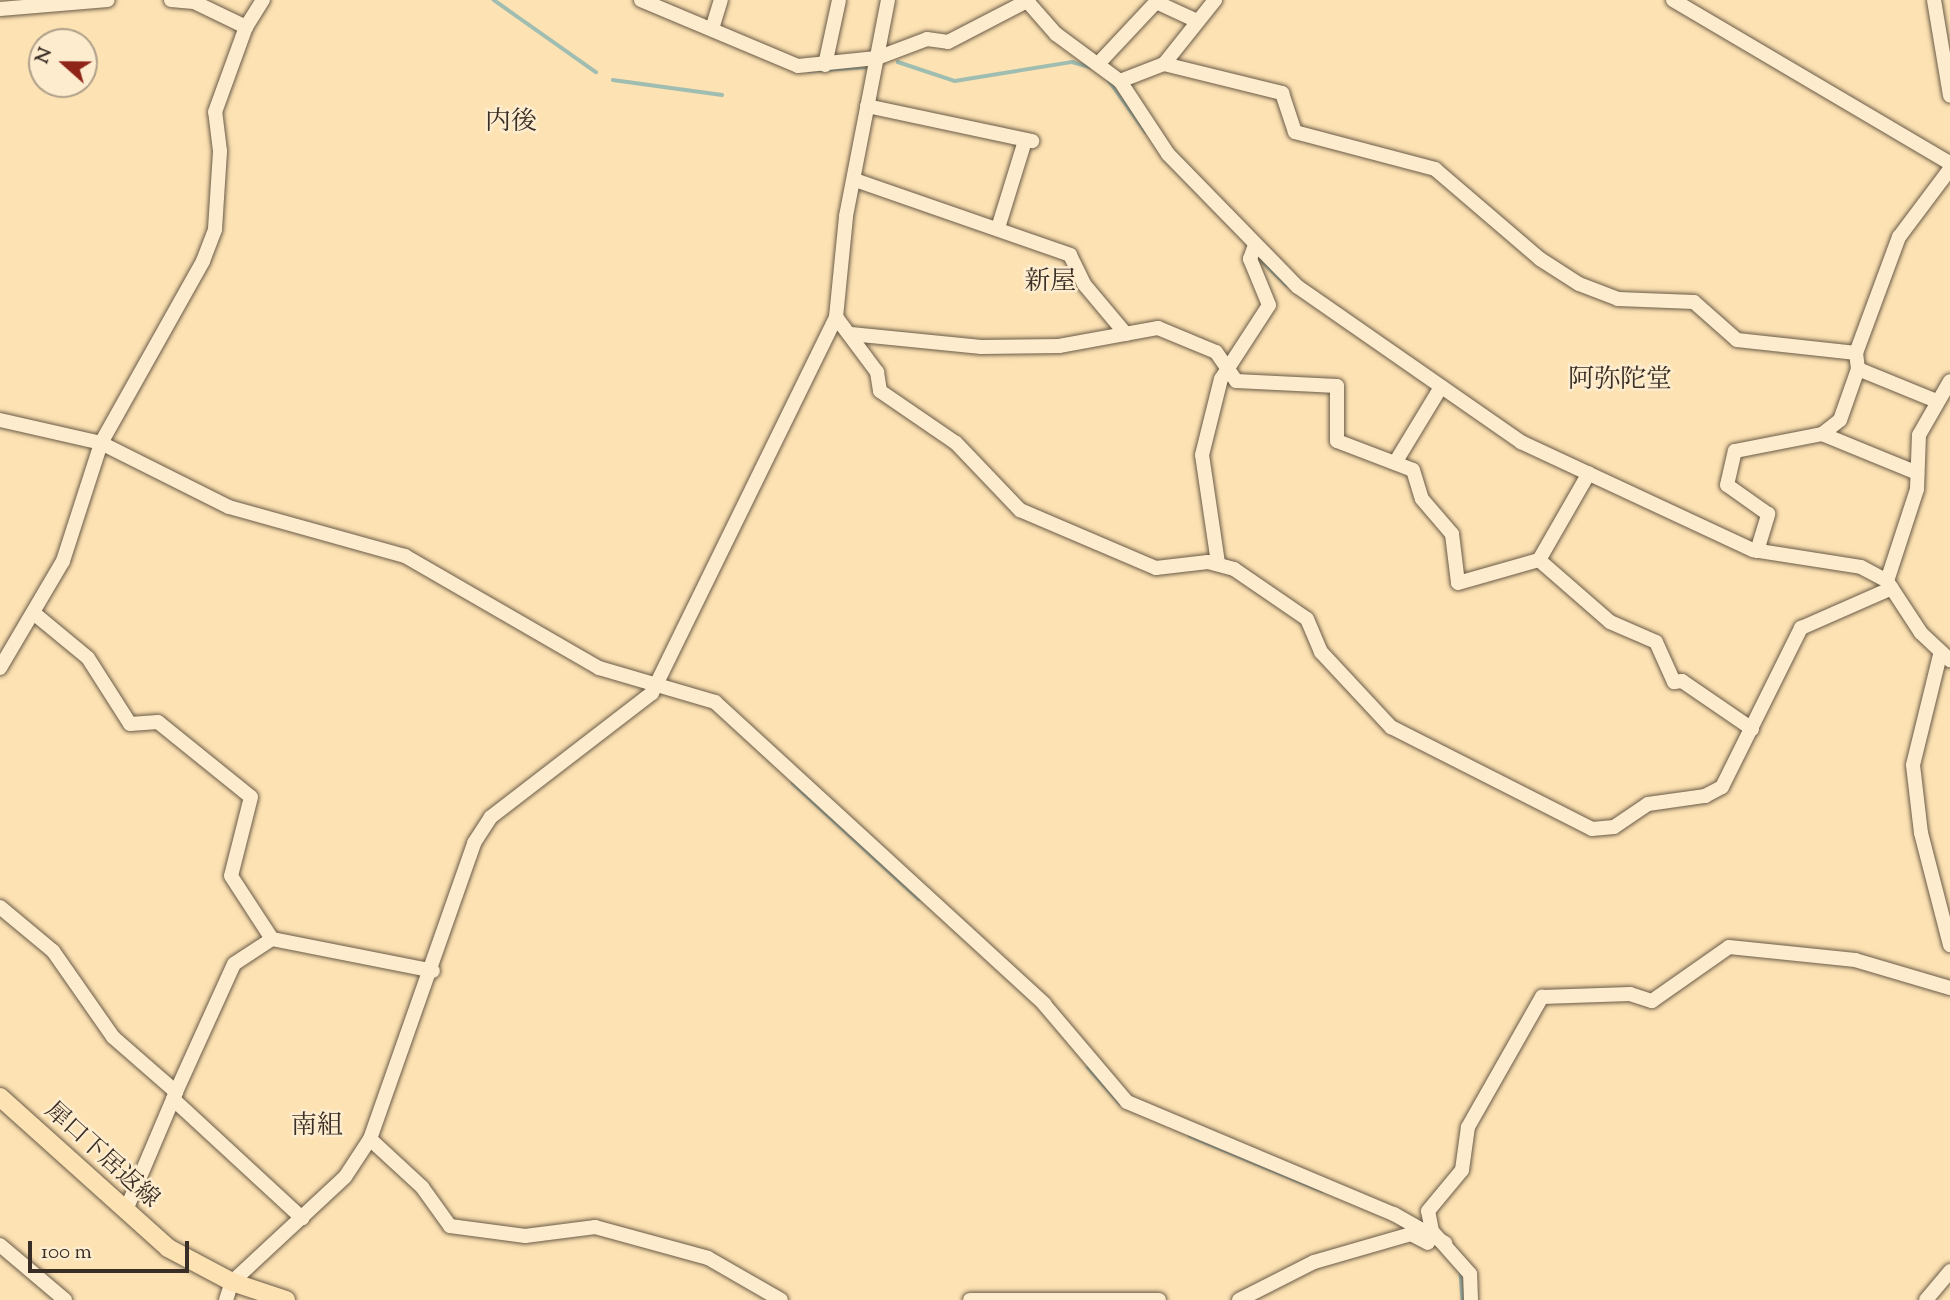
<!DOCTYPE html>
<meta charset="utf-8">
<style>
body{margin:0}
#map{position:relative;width:1950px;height:1300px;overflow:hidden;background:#fde2b3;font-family:"Sorts Mill Goudy","Noto Serif JP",serif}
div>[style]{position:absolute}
.stream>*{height:3.5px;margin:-1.75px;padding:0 1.75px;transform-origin:1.75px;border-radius:1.75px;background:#a0bdb2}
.roads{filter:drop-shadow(0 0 2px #6a5b48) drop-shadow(0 0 2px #6a5b48)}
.minor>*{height:14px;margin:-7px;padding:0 7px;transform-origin:7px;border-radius:7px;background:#feecce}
.major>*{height:18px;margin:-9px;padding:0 9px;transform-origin:9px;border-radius:9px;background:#fde2b3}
span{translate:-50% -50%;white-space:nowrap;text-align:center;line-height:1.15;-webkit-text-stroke:5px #feecce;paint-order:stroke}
.street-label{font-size:24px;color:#392e25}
.neighbourhood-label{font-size:26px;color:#392e25}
.north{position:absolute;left:28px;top:28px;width:70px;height:70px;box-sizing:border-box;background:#feecce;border:2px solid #afa08a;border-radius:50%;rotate:291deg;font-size:19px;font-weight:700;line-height:28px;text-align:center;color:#392e25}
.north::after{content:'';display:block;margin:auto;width:24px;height:32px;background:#8f2418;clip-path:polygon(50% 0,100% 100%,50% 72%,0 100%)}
.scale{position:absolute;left:28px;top:1241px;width:161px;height:32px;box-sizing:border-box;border:4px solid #392e25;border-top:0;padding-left:9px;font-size:21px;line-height:24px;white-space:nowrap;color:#392e25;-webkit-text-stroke:5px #feecce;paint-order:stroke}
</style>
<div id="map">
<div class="stream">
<i style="left:494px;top:0;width:125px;rotate:35.2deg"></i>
<i style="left:898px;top:62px;width:60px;rotate:18.4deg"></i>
<i style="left:955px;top:81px;width:119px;rotate:-9.2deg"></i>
<i style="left:1072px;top:62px;width:19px;rotate:16deg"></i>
<i style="left:809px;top:71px;width:58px;rotate:-3.9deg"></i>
<i style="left:1108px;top:79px;width:65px;rotate:54.4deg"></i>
<i style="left:613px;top:80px;width:110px;rotate:7.8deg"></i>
<i style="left:1256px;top:255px;width:43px;rotate:44.1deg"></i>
<i style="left:793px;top:783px;width:171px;rotate:42.6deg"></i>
<i style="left:1088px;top:1067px;width:48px;rotate:48.4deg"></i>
<i style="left:1190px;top:1136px;width:143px;rotate:22.6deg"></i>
<i style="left:1461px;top:1272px;width:28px;rotate:86deg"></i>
</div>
<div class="roads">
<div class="minor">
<i style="left:171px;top:0;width:23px;rotate:5deg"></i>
<i style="left:194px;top:2px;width:58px;rotate:25.7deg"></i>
<i style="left:641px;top:0;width:170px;rotate:22.8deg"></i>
<i style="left:798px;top:66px;width:79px;rotate:-5.8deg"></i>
<i style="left:877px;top:58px;width:53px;rotate:-20.8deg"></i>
<i style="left:927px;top:39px;width:21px;rotate:8deg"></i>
<i style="left:948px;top:42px;width:91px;rotate:-27.4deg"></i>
<i style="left:1673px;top:0;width:321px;rotate:30.5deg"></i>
<i style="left:1934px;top:0;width:97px;rotate:80.5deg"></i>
<i style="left:1027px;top:1px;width:44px;rotate:48.7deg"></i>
<i style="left:1056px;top:34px;width:79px;rotate:36.3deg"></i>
<i style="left:1120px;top:81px;width:87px;rotate:56.7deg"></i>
<i style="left:1168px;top:154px;width:186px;rotate:45.7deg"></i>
<i style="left:1298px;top:287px;width:272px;rotate:34.8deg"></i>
<i style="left:1521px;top:442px;width:256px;rotate:25deg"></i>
<i style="left:1753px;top:550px;width:109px;rotate:8.9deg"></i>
<i style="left:1861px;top:567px;width:30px;rotate:28deg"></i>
<i style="left:1887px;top:581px;width:62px;rotate:56.8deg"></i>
<i style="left:1921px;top:633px;width:40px;rotate:43deg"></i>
<i style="left:0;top:9px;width:108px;rotate:-4.8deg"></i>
<i style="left:712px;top:29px;width:30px;rotate:-73deg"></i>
<i style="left:1098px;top:64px;width:85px;rotate:-46.9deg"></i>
<i style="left:1156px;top:2px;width:45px;rotate:24.9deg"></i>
<i style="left:1164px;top:64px;width:122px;rotate:13.8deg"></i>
<i style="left:1282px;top:93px;width:41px;rotate:71.6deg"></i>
<i style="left:1295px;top:132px;width:145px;rotate:14.8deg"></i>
<i style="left:1435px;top:169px;width:138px;rotate:40.6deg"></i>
<i style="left:1540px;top:259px;width:46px;rotate:32.7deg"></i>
<i style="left:1579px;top:284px;width:42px;rotate:21deg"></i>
<i style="left:1618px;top:299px;width:76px;rotate:2.3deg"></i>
<i style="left:1694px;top:302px;width:57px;rotate:41.5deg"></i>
<i style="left:1737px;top:340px;width:120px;rotate:6.2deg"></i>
<i style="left:825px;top:65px;width:66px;rotate:-77.8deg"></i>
<i style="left:1120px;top:81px;width:47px;rotate:-21.1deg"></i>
<i style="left:1164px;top:64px;width:82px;rotate:-51.4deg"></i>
<i style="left:867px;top:106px;width:169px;rotate:12deg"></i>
<i style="left:855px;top:180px;width:228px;rotate:19.2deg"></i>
<i style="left:1070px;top:255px;width:32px;rotate:64deg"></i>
<i style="left:1084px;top:284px;width:65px;rotate:50deg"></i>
<i style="left:998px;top:228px;width:91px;rotate:-72.8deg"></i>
<i style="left:836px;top:317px;width:69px;rotate:53.3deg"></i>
<i style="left:877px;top:372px;width:19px;rotate:81deg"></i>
<i style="left:880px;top:391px;width:92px;rotate:34.4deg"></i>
<i style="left:956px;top:443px;width:93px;rotate:46.3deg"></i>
<i style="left:1020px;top:510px;width:148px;rotate:23.1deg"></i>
<i style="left:1156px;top:568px;width:52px;rotate:-6.6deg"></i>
<i style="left:1208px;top:562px;width:27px;rotate:15deg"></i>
<i style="left:1234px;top:569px;width:88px;rotate:34.4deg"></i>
<i style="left:1307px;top:619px;width:36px;rotate:67deg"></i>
<i style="left:1321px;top:652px;width:103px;rotate:47deg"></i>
<i style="left:1391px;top:727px;width:225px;rotate:26.9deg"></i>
<i style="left:1592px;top:829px;width:22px;rotate:-5deg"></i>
<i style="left:1614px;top:827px;width:41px;rotate:-34.1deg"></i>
<i style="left:1648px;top:804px;width:58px;rotate:-8deg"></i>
<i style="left:1705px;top:796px;width:19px;rotate:-28deg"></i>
<i style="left:1722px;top:787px;width:178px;rotate:-63.6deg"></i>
<i style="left:1801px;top:628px;width:99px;rotate:-23.7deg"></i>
<i style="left:851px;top:334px;width:131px;rotate:5.7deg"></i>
<i style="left:981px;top:347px;width:78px;rotate:-0.7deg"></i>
<i style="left:1059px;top:346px;width:101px;rotate:-10.3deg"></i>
<i style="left:1158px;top:328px;width:63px;rotate:22.5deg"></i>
<i style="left:1216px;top:352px;width:35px;rotate:55deg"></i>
<i style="left:1236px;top:381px;width:101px;rotate:2.8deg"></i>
<i style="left:1337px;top:386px;width:55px;rotate:90deg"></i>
<i style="left:1337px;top:441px;width:81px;rotate:20.9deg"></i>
<i style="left:1413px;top:470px;width:30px;rotate:73deg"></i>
<i style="left:1422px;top:499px;width:46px;rotate:49.4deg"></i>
<i style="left:1452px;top:534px;width:49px;rotate:83deg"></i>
<i style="left:1458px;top:583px;width:84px;rotate:-15.9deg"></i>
<i style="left:1539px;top:560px;width:100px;rotate:-60.1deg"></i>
<i style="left:1858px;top:369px;width:54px;rotate:109.4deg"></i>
<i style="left:1840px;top:420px;width:23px;rotate:142deg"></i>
<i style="left:1822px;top:434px;width:103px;rotate:22.3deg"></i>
<i style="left:1934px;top:400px;width:82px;rotate:-157.8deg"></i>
<i style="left:1858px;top:369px;width:16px;rotate:-97deg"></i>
<i style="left:1856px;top:353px;width:124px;rotate:-69.7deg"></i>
<i style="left:1899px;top:237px;width:85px;rotate:-53.1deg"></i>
<i style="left:0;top:420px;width:104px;rotate:12.8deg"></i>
<i style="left:101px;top:443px;width:143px;rotate:26.6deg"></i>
<i style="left:229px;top:507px;width:183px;rotate:15.6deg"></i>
<i style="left:405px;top:556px;width:224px;rotate:30deg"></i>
<i style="left:599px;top:668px;width:121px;rotate:16.3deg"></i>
<i style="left:715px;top:702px;width:447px;rotate:42.5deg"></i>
<i style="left:1044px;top:1004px;width:128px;rotate:49.7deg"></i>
<i style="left:1127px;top:1102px;width:290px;rotate:22.8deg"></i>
<i style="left:1394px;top:1214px;width:59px;rotate:29.6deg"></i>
<i style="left:1395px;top:463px;width:89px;rotate:-58.8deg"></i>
<i style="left:1757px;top:551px;width:39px;rotate:-73deg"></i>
<i style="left:1768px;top:514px;width:50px;rotate:-144.7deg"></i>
<i style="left:1727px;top:485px;width:35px;rotate:-77deg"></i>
<i style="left:1735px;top:451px;width:89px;rotate:-11.1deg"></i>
<i style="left:1539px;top:560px;width:94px;rotate:41.1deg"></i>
<i style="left:1610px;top:622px;width:50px;rotate:23.5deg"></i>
<i style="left:1656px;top:642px;width:44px;rotate:65.8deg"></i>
<i style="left:1674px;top:682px;width:8px;rotate:-7deg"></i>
<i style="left:1682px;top:681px;width:85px;rotate:34.4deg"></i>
<i style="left:1218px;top:563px;width:109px;rotate:-98.4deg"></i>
<i style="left:1202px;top:455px;width:78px;rotate:-76deg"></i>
<i style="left:1221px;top:379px;width:88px;rotate:-57deg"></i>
<i style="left:1269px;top:305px;width:50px;rotate:-112.4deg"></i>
<i style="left:1250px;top:259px;width:15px;rotate:-70deg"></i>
<i style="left:1887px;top:581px;width:97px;rotate:-71.9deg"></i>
<i style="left:1917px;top:489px;width:54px;rotate:-87.9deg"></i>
<i style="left:1919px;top:435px;width:62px;rotate:-60.1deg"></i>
<i style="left:36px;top:615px;width:67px;rotate:39.6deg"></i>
<i style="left:88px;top:658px;width:78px;rotate:57.5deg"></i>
<i style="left:130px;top:724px;width:28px;rotate:-4deg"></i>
<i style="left:158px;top:722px;width:119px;rotate:38.9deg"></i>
<i style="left:251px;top:797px;width:81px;rotate:104.2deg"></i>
<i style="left:231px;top:876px;width:75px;rotate:56.9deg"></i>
<i style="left:272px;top:939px;width:45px;rotate:146.7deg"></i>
<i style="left:234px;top:964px;width:141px;rotate:114.4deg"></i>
<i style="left:1940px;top:655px;width:113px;rotate:103.8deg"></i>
<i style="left:1913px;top:765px;width:68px;rotate:83.3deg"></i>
<i style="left:1921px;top:833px;width:116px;rotate:75.5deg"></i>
<i style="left:0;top:668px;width:124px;rotate:-59.5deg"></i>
<i style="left:63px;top:561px;width:124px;rotate:-72.1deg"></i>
<i style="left:101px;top:443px;width:209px;rotate:-60.7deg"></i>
<i style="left:203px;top:261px;width:34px;rotate:-69deg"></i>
<i style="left:215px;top:229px;width:78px;rotate:-86.3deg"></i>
<i style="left:220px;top:151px;width:39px;rotate:-97deg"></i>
<i style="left:215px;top:112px;width:90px;rotate:-70deg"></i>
<i style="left:246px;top:27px;width:32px;rotate:-58deg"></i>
<i style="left:0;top:907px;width:69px;rotate:39.7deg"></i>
<i style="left:53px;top:951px;width:105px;rotate:55.1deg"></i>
<i style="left:113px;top:1037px;width:84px;rotate:41.1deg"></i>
<i style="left:176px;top:1092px;width:130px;rotate:113deg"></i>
<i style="left:272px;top:939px;width:164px;rotate:11.2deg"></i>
<i style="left:173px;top:1099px;width:176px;rotate:42.7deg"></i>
<i style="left:370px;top:1139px;width:71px;rotate:42.7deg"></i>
<i style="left:422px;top:1187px;width:48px;rotate:54.3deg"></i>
<i style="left:450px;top:1226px;width:76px;rotate:7.6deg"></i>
<i style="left:525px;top:1236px;width:71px;rotate:-7.3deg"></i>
<i style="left:595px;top:1227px;width:117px;rotate:15.3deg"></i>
<i style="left:708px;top:1258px;width:84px;rotate:29.9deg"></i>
<i style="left:0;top:1245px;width:85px;rotate:40.2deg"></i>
<i style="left:226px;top:1300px;width:19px;rotate:-72deg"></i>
<i style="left:232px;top:1282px;width:154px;rotate:-42.9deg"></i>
<i style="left:345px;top:1177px;width:45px;rotate:-56.7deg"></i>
<i style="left:370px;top:1139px;width:314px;rotate:-70.6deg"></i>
<i style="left:474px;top:843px;width:31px;rotate:-57deg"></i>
<i style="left:491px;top:817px;width:203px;rotate:-37.6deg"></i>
<i style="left:652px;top:693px;width:419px;rotate:-63.9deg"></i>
<i style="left:836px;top:317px;width:101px;rotate:-84.3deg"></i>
<i style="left:846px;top:216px;width:220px;rotate:-79deg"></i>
<i style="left:970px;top:1300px;width:189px"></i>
<i style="left:1239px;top:1300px;width:84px;rotate:-26.9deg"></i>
<i style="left:1314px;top:1262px;width:101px;rotate:-16.1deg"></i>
<i style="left:1411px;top:1234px;width:19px;rotate:28deg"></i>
<i style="left:1471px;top:1300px;width:26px;rotate:-92deg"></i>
<i style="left:1470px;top:1274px;width:57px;rotate:-131.5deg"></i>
<i style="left:1432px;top:1231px;width:20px;rotate:-101deg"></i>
<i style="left:1428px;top:1211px;width:53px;rotate:-50.3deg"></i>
<i style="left:1462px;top:1170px;width:43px;rotate:-82.1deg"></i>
<i style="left:1468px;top:1127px;width:150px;rotate:-60.4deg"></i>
<i style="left:1542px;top:997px;width:88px;rotate:-2deg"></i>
<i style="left:1630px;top:994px;width:23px;rotate:18deg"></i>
<i style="left:1652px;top:1001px;width:94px;rotate:-35deg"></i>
<i style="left:1729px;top:947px;width:127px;rotate:5.9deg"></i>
<i style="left:1855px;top:960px;width:99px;rotate:16.4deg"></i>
<i style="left:1926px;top:1300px;width:38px;rotate:-50deg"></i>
</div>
<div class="major">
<i style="left:0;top:1097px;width:226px;rotate:41.9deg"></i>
<i style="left:168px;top:1248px;width:72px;rotate:28deg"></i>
<i style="left:232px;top:1282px;width:57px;rotate:18.4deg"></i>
</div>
</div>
<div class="street-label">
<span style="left:101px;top:1156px;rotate:42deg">犀口下居返線</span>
</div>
<div class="neighbourhood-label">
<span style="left:511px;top:123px">内後</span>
<span style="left:1050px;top:283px">新屋</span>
<span style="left:1620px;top:381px">阿弥陀堂</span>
<span style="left:317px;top:1127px">南組</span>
</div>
<div class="north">N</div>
<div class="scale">100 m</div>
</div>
